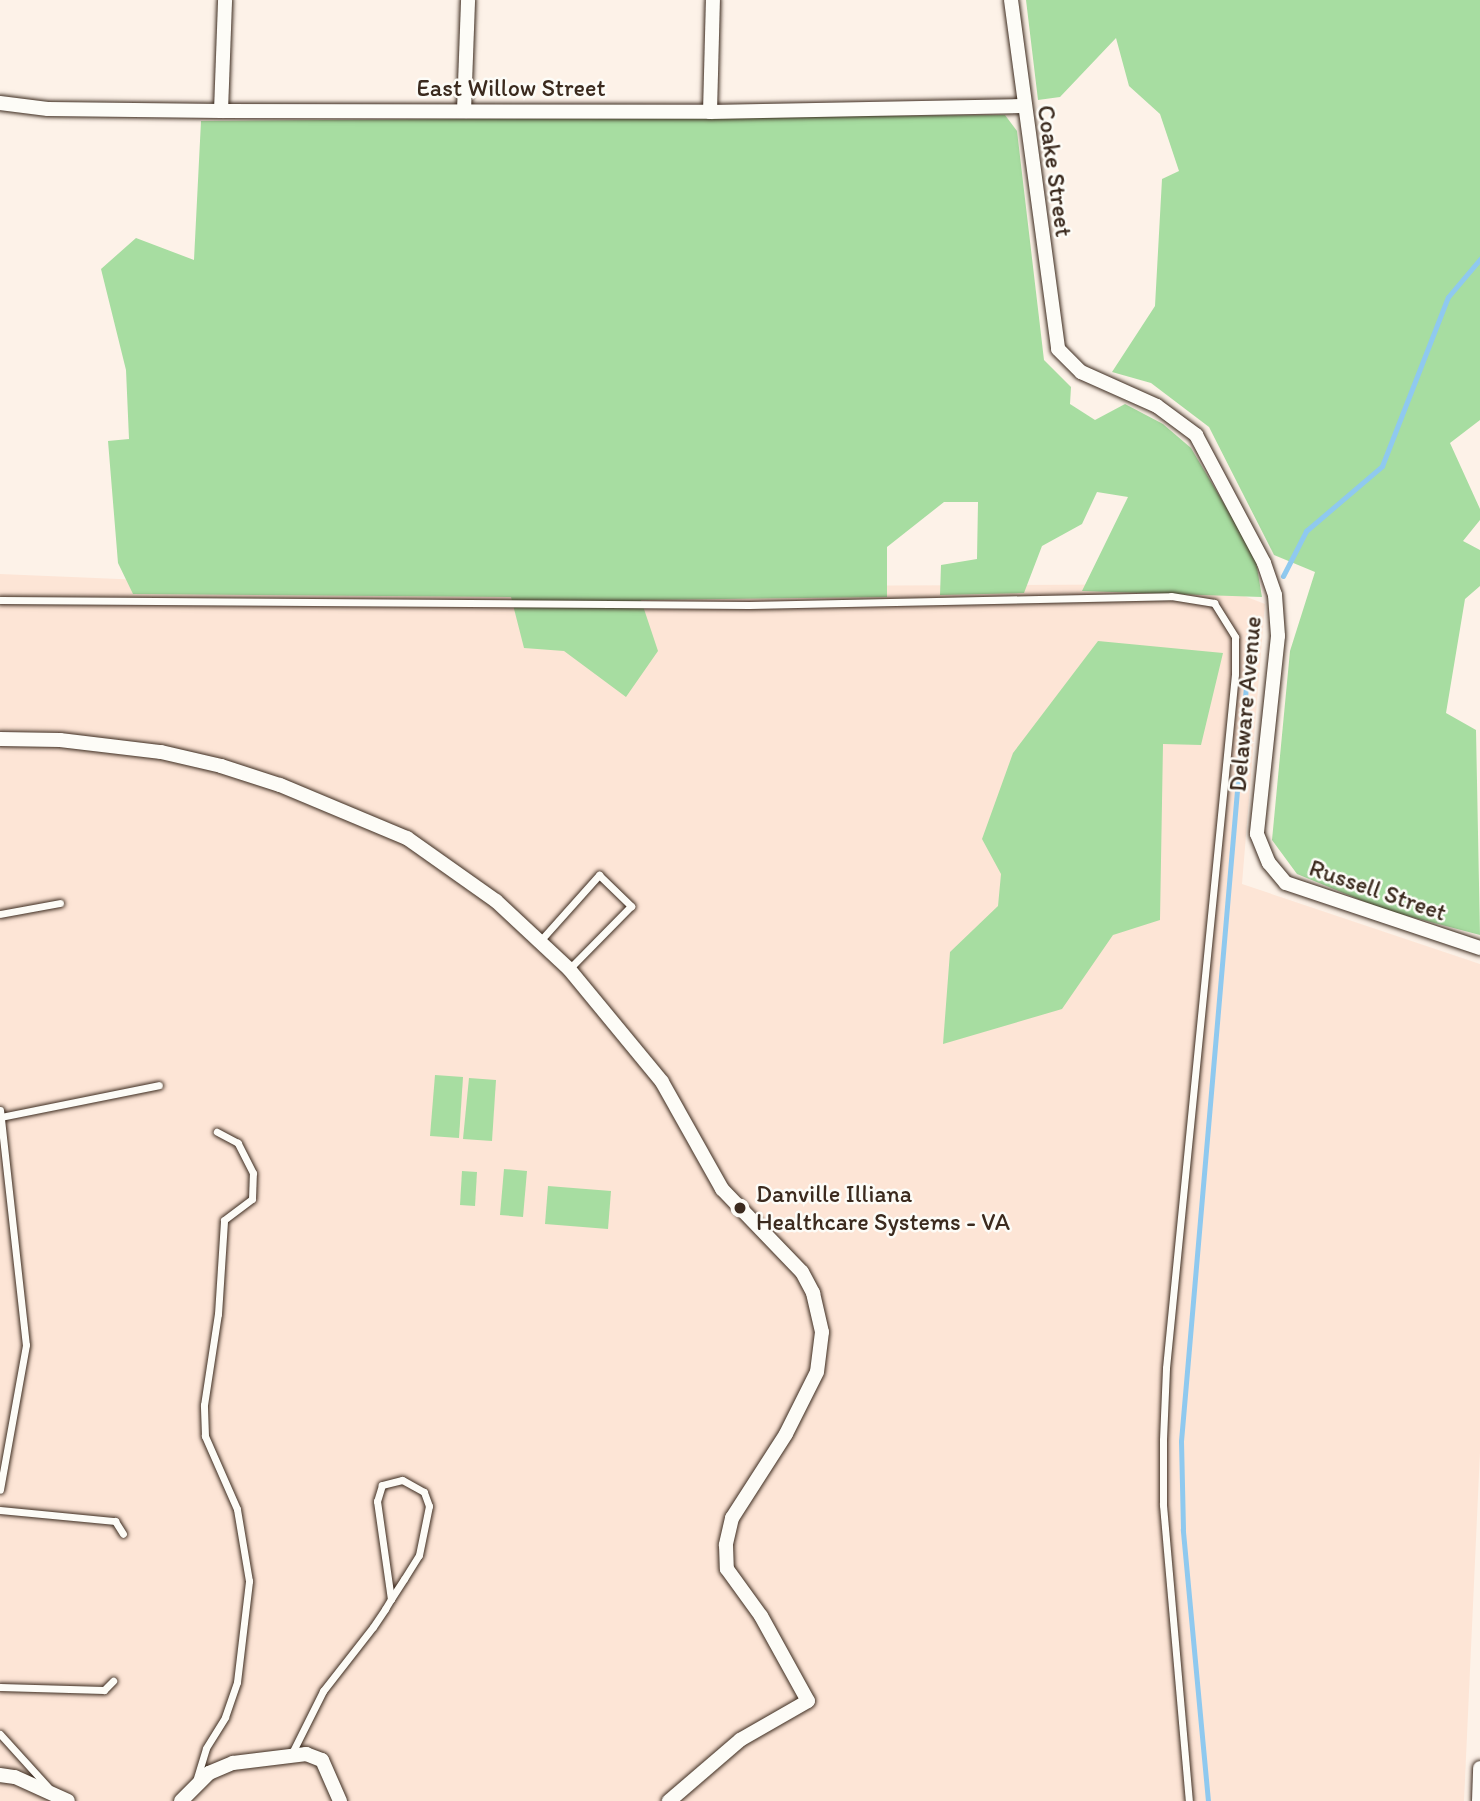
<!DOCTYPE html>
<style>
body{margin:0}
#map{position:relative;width:1480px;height:1801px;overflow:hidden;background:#fdf2e8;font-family:Itim,sans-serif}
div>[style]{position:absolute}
.built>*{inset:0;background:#fde5d6}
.green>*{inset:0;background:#a7dda1}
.stream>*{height:5px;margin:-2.5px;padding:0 2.5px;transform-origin:2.5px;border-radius:2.5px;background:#8fc9ef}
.roads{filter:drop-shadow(0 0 2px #3b2a1e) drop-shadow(0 0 2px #3b2a1e)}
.service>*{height:7px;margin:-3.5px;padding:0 3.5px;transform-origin:3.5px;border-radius:3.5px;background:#fdfcf7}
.minor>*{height:14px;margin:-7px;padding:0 7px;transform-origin:7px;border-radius:7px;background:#fdfcf7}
.dots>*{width:19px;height:19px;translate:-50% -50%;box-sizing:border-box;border:4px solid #fdfcf7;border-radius:50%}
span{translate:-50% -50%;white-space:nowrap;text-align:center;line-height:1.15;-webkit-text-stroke:5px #fdfcf7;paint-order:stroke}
.street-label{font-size:24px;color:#3b2a1e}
.poi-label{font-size:24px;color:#3b2a1e}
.left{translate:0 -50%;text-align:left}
</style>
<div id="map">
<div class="built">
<i style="clip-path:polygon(0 574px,335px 588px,1213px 584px,1265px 604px,1242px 884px,1480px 964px,1480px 1452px,1464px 1801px,0 1801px)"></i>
</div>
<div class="green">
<i style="clip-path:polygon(1026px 0,1480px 0,1480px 420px,1450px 443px,1480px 509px,1480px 520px,1463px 541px,1480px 550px,1480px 586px,1465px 599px,1446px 713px,1476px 730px,1480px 935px,1385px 910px,1297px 874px,1272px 840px,1290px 651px,1315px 572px,1274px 555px,1209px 427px,1151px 383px,1112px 372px,1155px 306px,1162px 179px,1179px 171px,1160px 114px,1129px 86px,1116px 38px,1060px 97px,1038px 100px)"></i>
<i style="clip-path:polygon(1005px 115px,1017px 131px,1044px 360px,1071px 387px,1070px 404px,1095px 420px,1125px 404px,1163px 424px,1191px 448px,1255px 556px,1262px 597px,1082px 591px,1128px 497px,1097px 492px,1082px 524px,1042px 546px,1024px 593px,940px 595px,941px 565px,977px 559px,978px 502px,944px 502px,887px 547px,887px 597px,641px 600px,658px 651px,626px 697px,564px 651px,524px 648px,511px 597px,133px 594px,118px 563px,108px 441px,129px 439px,126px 370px,101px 269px,136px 238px,194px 260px,201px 121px)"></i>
<i style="clip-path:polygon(1098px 641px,1223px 653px,1201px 745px,1163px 744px,1160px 920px,1113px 935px,1062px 1009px,943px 1044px,950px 952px,998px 906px,1001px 874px,982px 839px,1013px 753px)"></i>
<i style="clip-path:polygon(435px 1075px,463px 1077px,459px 1138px,430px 1136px)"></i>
<i style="clip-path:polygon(469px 1078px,496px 1080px,492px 1141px,463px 1139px)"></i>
<i style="clip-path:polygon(504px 1169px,527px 1171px,523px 1217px,500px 1215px)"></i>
<i style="clip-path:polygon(462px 1171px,477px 1172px,475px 1206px,460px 1205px)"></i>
<i style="clip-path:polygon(548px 1186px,611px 1191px,608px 1229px,545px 1224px)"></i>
</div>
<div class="stream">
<i style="left:1283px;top:576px;width:51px;rotate:-62.9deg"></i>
<i style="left:1306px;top:531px;width:100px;rotate:-40.5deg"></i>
<i style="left:1382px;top:466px;width:181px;rotate:-68.7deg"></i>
<i style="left:1448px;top:297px;width:50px;rotate:-49.9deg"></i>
<i style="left:1208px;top:1801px;width:273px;rotate:-95.3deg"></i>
<i style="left:1183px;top:1529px;width:88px;rotate:-91.3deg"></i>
<i style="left:1181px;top:1441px;width:805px;rotate:-85.08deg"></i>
<i style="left:1250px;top:639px;width:19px;rotate:-65deg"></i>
</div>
<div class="roads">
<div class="service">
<i style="left:0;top:600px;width:749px;rotate:0.38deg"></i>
<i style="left:749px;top:605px;width:422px;rotate:-1.2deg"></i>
<i style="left:1171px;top:596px;width:44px;rotate:9.2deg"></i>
<i style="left:1214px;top:603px;width:40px;rotate:58deg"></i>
<i style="left:1235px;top:637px;width:37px;rotate:90deg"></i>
<i style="left:1235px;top:674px;width:697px;rotate:95.68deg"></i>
<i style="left:1166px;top:1368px;width:72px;rotate:92.4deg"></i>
<i style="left:1163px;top:1440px;width:65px;rotate:90deg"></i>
<i style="left:1163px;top:1505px;width:297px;rotate:85deg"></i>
<i style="left:0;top:914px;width:61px;rotate:-10.4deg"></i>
<i style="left:540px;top:941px;width:89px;rotate:-48.2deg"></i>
<i style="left:599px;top:875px;width:45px;rotate:44.1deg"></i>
<i style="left:631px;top:906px;width:88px;rotate:134.5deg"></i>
<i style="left:0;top:1110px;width:236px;rotate:83.7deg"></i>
<i style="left:26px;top:1345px;width:147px;rotate:100.2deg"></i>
<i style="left:1px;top:1117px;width:161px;rotate:-11.4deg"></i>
<i style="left:0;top:1510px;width:116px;rotate:5.5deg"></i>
<i style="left:115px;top:1521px;width:15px;rotate:58deg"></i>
<i style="left:0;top:1687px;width:104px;rotate:1.7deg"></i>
<i style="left:104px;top:1690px;width:13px;rotate:-45deg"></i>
<i style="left:0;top:1734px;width:73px;rotate:47.8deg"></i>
<i style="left:291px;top:1755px;width:72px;rotate:-63.4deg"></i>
<i style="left:323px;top:1691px;width:81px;rotate:-52deg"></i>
<i style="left:373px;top:1627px;width:22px;rotate:-56deg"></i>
<i style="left:385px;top:1609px;width:12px;rotate:-59deg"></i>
<i style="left:391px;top:1599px;width:24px;rotate:-57deg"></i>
<i style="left:404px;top:1579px;width:28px;rotate:-58deg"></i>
<i style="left:419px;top:1555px;width:50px;rotate:-78.5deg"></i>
<i style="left:429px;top:1506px;width:15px;rotate:-110deg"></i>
<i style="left:424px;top:1492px;width:25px;rotate:-151deg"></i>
<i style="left:402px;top:1480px;width:21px;rotate:166deg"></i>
<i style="left:382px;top:1485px;width:17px;rotate:107deg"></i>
<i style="left:377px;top:1501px;width:99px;rotate:81.9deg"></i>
<i style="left:196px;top:1781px;width:34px;rotate:-73deg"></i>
<i style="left:206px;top:1748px;width:36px;rotate:-58deg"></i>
<i style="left:225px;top:1717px;width:37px;rotate:-71deg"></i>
<i style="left:237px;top:1682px;width:102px;rotate:-83.2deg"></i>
<i style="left:249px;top:1581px;width:73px;rotate:-99.5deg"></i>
<i style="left:237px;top:1509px;width:80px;rotate:-113.7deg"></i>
<i style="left:205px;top:1436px;width:31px;rotate:-92deg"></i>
<i style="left:204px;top:1405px;width:92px;rotate:-81.3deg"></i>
<i style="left:218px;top:1314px;width:94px;rotate:-86.3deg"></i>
<i style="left:224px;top:1220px;width:35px;rotate:-37deg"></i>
<i style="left:252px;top:1199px;width:26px;rotate:-88deg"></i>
<i style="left:253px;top:1173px;width:34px;rotate:-117deg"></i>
<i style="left:238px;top:1143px;width:24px;rotate:-152deg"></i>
</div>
<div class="minor">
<i style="left:1011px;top:0;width:352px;rotate:82.3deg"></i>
<i style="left:1058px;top:349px;width:33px;rotate:45deg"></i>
<i style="left:1081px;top:372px;width:83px;rotate:24.1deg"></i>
<i style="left:1157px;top:406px;width:49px;rotate:36.6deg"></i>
<i style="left:1196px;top:435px;width:145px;rotate:62deg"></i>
<i style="left:1264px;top:563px;width:34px;rotate:71deg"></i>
<i style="left:1275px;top:595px;width:41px;rotate:85.8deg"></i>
<i style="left:1278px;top:636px;width:199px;rotate:96.1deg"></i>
<i style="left:1257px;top:834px;width:31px;rotate:68deg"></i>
<i style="left:1269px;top:863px;width:26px;rotate:50deg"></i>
<i style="left:1286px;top:883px;width:205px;rotate:18.5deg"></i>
<i style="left:0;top:103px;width:48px;rotate:7.1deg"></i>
<i style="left:48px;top:109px;width:173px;rotate:0.7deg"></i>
<i style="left:221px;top:111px;width:489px;rotate:0.1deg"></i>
<i style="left:710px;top:112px;width:312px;rotate:-1.1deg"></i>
<i style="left:221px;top:111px;width:111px;rotate:-87.9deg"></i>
<i style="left:464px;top:111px;width:111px;rotate:-87.9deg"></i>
<i style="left:710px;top:112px;width:112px;rotate:-88.5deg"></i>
<i style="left:0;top:739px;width:60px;rotate:1deg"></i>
<i style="left:60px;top:740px;width:102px;rotate:6.8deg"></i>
<i style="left:161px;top:752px;width:62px;rotate:13.1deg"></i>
<i style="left:221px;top:766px;width:62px;rotate:17.9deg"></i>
<i style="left:280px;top:785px;width:138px;rotate:22.7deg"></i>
<i style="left:407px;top:838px;width:109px;rotate:35.3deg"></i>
<i style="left:496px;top:901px;width:100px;rotate:43deg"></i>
<i style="left:569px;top:969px;width:146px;rotate:50.5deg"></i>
<i style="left:662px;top:1082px;width:123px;rotate:60.7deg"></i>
<i style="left:722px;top:1189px;width:115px;rotate:46.1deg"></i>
<i style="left:802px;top:1272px;width:24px;rotate:62deg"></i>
<i style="left:813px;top:1293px;width:40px;rotate:77deg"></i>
<i style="left:822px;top:1332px;width:40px;rotate:97.1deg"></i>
<i style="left:817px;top:1372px;width:69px;rotate:116.6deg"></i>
<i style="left:786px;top:1434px;width:100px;rotate:122.7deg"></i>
<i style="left:732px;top:1518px;width:28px;rotate:103deg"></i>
<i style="left:726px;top:1545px;width:24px;rotate:88deg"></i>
<i style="left:727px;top:1569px;width:58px;rotate:54.1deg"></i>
<i style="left:761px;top:1616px;width:97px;rotate:61.1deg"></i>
<i style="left:808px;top:1701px;width:78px;rotate:150.2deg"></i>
<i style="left:740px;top:1740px;width:94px;rotate:139.3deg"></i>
<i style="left:0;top:1775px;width:15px;rotate:8deg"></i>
<i style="left:15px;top:1777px;width:58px;rotate:24.4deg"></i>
<i style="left:181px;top:1801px;width:40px;rotate:-45deg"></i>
<i style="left:209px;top:1773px;width:26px;rotate:-23deg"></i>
<i style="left:233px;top:1763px;width:74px;rotate:-7deg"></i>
<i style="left:306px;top:1754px;width:17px;rotate:21deg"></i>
<i style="left:322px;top:1760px;width:45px;rotate:66.3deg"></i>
<i style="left:1479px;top:1801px;width:33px;rotate:-88deg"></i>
</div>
</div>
<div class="dots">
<i style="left:740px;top:1208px;background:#3b2a1e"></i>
</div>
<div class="street-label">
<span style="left:511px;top:88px">East Willow Street</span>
<span style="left:1055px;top:171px;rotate:82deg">Coake Street</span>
<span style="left:1245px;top:704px;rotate:-85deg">Delaware Avenue</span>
<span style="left:1378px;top:890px;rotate:19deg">Russell Street</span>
</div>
<div class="poi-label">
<span class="left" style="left:756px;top:1208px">Danville Illiana<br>Healthcare Systems - VA</span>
</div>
</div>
